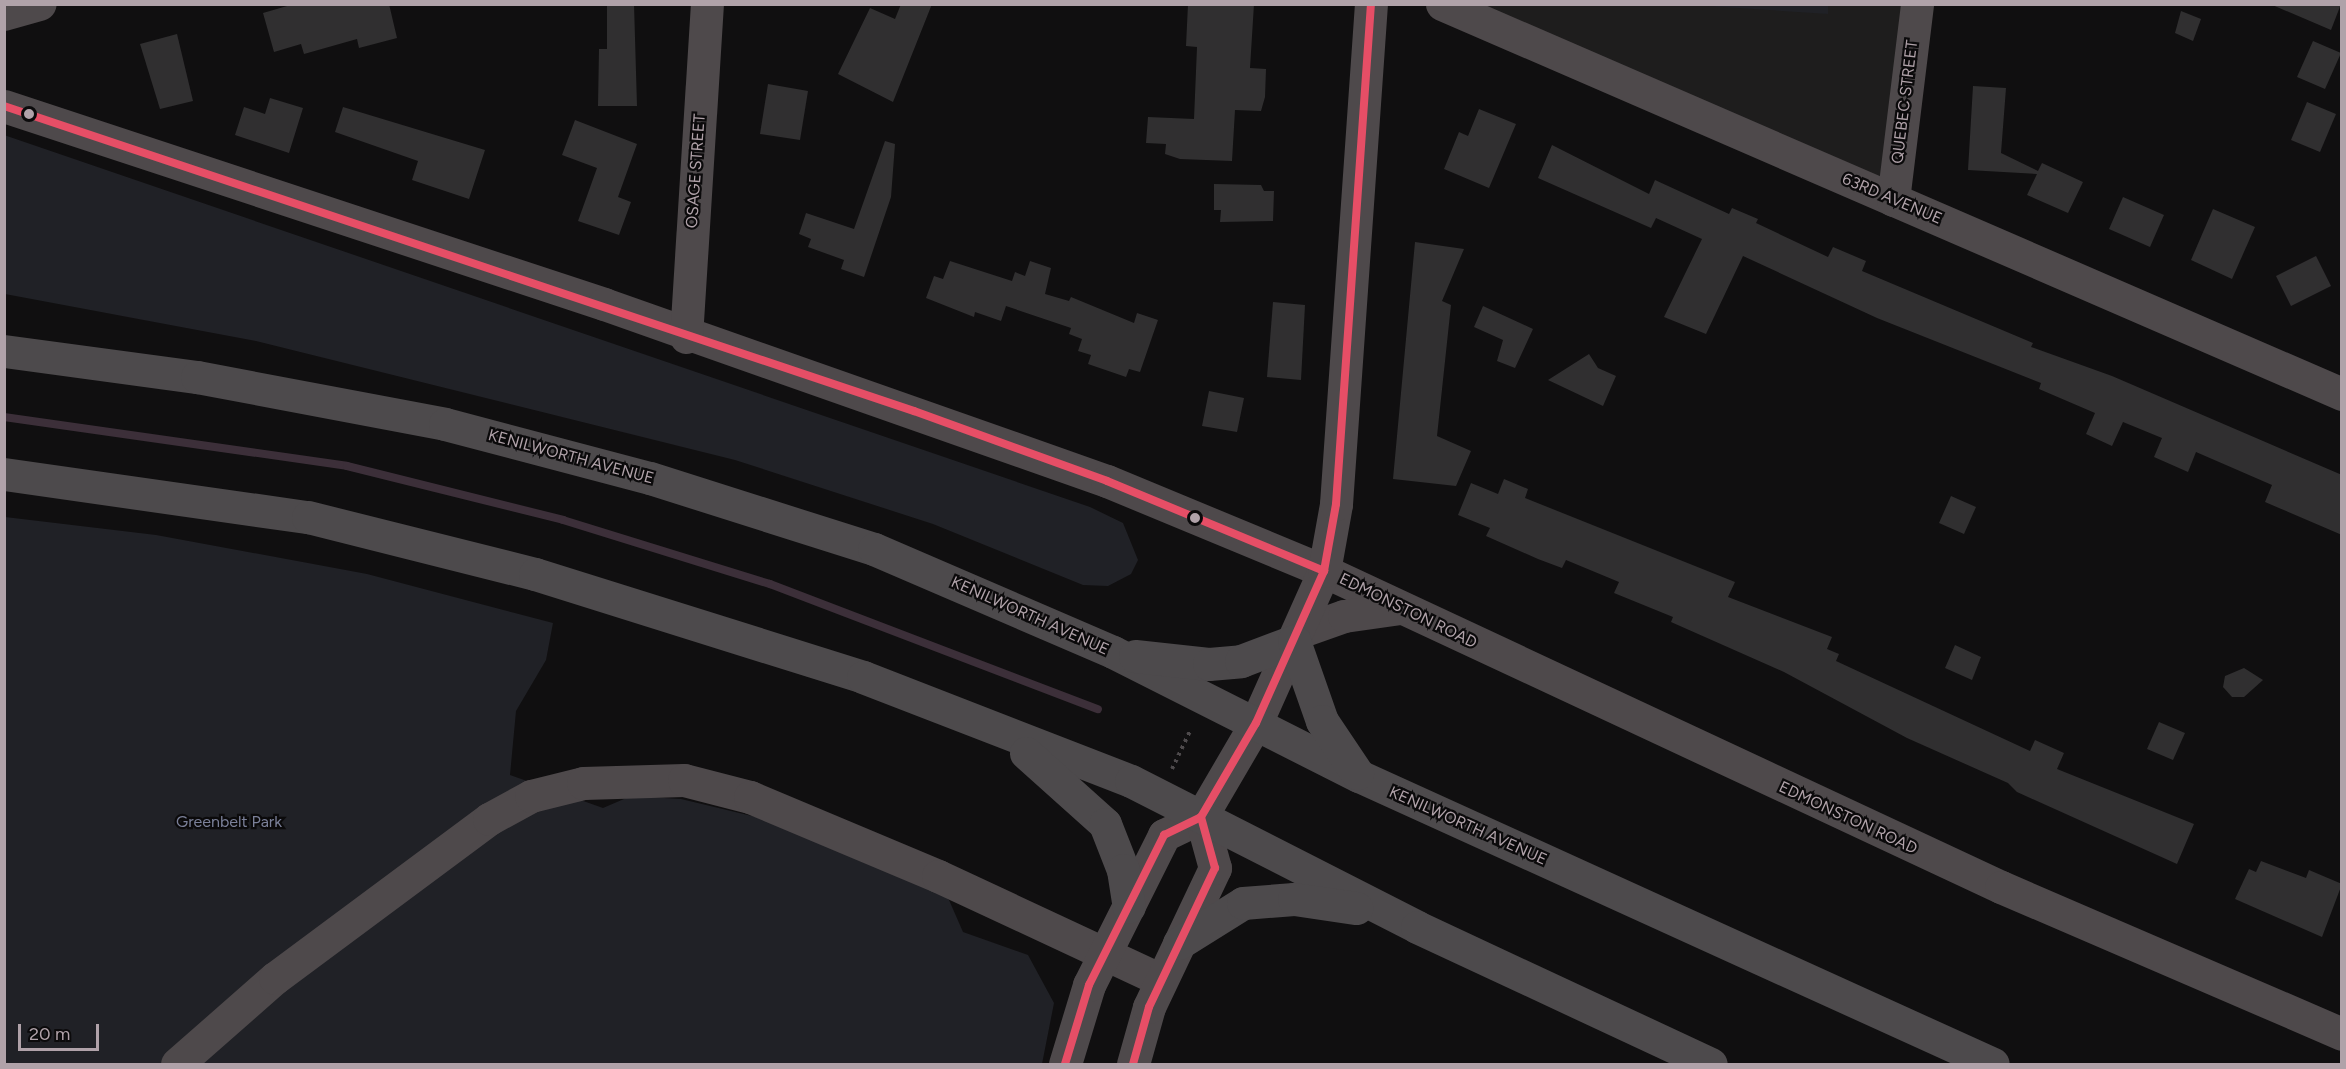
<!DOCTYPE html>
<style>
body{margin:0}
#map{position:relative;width:2346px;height:1069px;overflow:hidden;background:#100f10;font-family:Figtree,sans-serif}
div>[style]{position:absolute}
.built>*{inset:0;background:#1e1d1d}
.green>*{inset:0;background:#202126}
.stream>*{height:8px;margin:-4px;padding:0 4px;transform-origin:4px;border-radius:4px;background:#3c2f39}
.building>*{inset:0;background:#302f30}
.path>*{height:4px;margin-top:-2px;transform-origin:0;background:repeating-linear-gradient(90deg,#4e4a4c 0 3px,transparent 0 7.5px)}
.minor>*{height:33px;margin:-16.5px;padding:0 16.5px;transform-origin:16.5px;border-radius:16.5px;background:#4e494b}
.major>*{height:33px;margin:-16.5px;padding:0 16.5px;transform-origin:16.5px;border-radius:16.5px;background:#4d4a4c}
.bus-1>*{height:8px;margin:-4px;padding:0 4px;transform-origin:4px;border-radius:4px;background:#e64e66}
.dots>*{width:16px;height:16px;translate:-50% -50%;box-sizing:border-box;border:3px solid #0b0a0b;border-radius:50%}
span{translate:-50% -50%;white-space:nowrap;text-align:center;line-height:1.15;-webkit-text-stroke:4.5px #0b0a0b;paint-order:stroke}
.street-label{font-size:16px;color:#b0a2a9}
.park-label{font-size:16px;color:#7b8099}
.frame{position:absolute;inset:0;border:6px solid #b0a2a9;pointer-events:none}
.scale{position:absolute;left:18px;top:1024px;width:81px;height:27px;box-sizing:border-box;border:3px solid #b0a2a9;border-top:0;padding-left:8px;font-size:18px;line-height:21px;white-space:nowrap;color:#b0a2a9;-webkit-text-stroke:4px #0b0a0b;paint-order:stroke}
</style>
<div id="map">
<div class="built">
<i style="clip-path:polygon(1442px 5px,1917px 5px,1893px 200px)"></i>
</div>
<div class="green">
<i style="clip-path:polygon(1693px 5px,1828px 5px,1828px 14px)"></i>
<i style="clip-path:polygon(4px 135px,1090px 507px,1123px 523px,1138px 560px,1131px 574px,1108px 586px,1083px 585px,933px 524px,735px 460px,256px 341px,5px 294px)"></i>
<i style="clip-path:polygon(5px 517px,156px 535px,367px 574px,553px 623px,546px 660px,516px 711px,510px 775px,603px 808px,631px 796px,681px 799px,756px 817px,932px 887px,949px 900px,963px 932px,1028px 955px,1054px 1003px,1042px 1064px,5px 1064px)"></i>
</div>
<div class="stream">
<i style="left:4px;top:417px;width:346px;rotate:8.1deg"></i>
<i style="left:347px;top:466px;width:223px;rotate:14deg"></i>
<i style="left:563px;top:520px;width:217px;rotate:17.2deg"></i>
<i style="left:770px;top:584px;width:351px;rotate:20.9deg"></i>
</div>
<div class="building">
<i style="clip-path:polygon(294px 4px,389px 4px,397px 38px,359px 48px,357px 39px,304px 54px,301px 44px,274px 52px,263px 13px)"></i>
<i style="clip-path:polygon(607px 4px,634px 4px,637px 106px,598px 106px,599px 49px,607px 49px)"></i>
<i style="clip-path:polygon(901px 4px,932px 4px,893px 102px,838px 74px,870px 8px,895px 19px)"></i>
<i style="clip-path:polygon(1188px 4px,1254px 4px,1250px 68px,1266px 69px,1265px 97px,1261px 111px,1235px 110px,1232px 161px,1180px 159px,1165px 154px,1166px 144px,1146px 143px,1148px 117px,1194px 119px,1197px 47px,1186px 46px)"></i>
<i style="clip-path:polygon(2270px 4px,2341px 4px,2331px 30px)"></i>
<i style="clip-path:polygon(2181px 11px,2201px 19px,2193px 41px,2175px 33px)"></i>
<i style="clip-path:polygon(177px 34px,193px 101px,160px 109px,140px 44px)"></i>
<i style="clip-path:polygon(2313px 41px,2341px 53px,2325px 89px,2297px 77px)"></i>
<i style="clip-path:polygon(768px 84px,808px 91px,800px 140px,760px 134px)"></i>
<i style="clip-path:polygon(1973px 86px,2006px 88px,2001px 153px,2038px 171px,2042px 163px,2083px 182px,2068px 213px,2027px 195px,2037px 174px,1968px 170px)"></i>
<i style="clip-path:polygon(270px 98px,303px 108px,289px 153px,235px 135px,244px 107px,265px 114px)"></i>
<i style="clip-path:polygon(2307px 102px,2336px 114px,2320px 152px,2291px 140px)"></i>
<i style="clip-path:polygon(343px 107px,485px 150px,469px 199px,412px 180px,418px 161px,335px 132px)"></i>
<i style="clip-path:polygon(1479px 109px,1516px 124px,1489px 188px,1444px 169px,1459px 132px,1468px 136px)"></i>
<i style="clip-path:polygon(575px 120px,637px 144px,618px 197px,631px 202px,619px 235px,578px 221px,597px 168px,562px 155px)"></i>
<i style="clip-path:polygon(885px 141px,895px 144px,891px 197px,864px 277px,841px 269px,844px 260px,808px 247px,811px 239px,799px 234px,806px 213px,854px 229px)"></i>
<i style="clip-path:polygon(1552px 145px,1649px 194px,1655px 180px,1729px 214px,1732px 208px,1758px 219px,1756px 223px,1828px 257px,1833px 247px,1866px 261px,1862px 271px,2033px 343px,2031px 347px,2112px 376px,2342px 475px,2342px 535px,2265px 502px,2272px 485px,2196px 452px,2188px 472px,2154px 457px,2162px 438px,2123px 422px,2112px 446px,2086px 434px,2095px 413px,2039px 389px,2041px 383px,1877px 318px,1743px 256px,1706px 334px,1664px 317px,1702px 239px,1656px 218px,1651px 228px,1538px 178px)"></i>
<i style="clip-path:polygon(1214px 184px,1261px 185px,1264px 191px,1274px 191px,1273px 221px,1220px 222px,1221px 210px,1214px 210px)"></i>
<i style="clip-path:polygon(2123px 197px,2164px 215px,2150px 247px,2109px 229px)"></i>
<i style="clip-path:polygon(2213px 209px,2255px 227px,2232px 279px,2191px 260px)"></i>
<i style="clip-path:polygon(1415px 242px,1464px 249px,1442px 301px,1451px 305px,1437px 436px,1471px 451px,1456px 486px,1393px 479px)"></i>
<i style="clip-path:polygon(2316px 256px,2331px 286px,2291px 306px,2276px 276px)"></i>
<i style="clip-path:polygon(950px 261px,1012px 281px,1015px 272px,1025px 276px,1030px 261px,1051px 268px,1045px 294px,1069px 301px,1071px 297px,1134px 323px,1137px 313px,1158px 320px,1140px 372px,1129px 369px,1126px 377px,1088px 364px,1091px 355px,1078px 351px,1082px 339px,1069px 334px,1071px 328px,1006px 306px,1001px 321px,975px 312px,974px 317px,926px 298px,934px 276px,943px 279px)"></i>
<i style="clip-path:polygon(1273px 302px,1305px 305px,1301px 380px,1267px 377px)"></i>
<i style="clip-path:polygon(1483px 306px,1533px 329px,1515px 368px,1497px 361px,1503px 340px,1474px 327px)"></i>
<i style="clip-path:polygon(1589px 354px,1598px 368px,1616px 376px,1603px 406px,1548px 380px)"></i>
<i style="clip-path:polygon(1209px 391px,1244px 398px,1237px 432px,1202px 426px)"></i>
<i style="clip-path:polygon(1504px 479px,1528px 489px,1525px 498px,1735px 582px,1728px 597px,1832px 637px,1827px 649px,1839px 654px,1836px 661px,2030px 751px,2035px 740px,2064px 753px,2057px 769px,2194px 824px,2177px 864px,2017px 792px,2008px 783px,1907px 738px,1784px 672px,1671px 622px,1673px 617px,1614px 593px,1619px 582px,1566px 560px,1562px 568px,1538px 559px,1486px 536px,1490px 528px,1458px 515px,1471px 483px,1498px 494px)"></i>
<i style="clip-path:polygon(1951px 496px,1976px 507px,1964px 534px,1939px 523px)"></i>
<i style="clip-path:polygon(1955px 645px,1981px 657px,1972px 680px,1945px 668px)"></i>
<i style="clip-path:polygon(2244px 668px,2263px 680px,2244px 697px,2232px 697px,2223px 687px,2225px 676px)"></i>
<i style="clip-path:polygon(2159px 722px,2185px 733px,2173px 760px,2147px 749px)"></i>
<i style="clip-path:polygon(2261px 861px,2306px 878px,2309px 870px,2342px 884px,2322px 937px,2235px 899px,2249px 869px,2256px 872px)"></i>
</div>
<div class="path">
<i style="left:1172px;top:769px;width:42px;rotate:-64.7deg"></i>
</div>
<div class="minor">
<i style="left:1442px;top:4px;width:981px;rotate:23.43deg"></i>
<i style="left:4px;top:14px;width:37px;rotate:-16deg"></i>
<i style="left:4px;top:106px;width:632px;rotate:18.26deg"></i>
<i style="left:604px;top:304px;width:533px;rotate:19.39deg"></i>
<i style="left:1107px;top:481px;width:235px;rotate:22.5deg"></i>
<i style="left:1324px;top:571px;width:747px;rotate:25.02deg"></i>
<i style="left:2001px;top:887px;width:371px;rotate:23.3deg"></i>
<i style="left:1893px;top:200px;width:197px;rotate:-83deg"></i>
<i style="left:686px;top:337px;width:334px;rotate:-86.4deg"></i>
<i style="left:1299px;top:632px;width:48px;rotate:-19.6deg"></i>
<i style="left:1344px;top:616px;width:57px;rotate:-8.1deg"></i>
<i style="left:1201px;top:817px;width:109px;rotate:-59.7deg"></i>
<i style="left:1256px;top:723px;width:167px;rotate:-65.9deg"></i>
<i style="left:1324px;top:571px;width:68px;rotate:-79.8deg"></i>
<i style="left:1336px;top:504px;width:501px;rotate:-86deg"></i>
<i style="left:177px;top:1064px;width:130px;rotate:-41.3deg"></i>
<i style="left:275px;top:978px;width:267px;rotate:-36.6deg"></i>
<i style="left:489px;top:819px;width:48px;rotate:-28.7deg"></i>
<i style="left:531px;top:796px;width:54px;rotate:-14deg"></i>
<i style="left:583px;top:783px;width:101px;rotate:-1.7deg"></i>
<i style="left:684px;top:780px;width:68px;rotate:14.4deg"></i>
<i style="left:750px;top:797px;width:204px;rotate:22.8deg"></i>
<i style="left:938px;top:876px;width:246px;rotate:25deg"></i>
<i style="left:1065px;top:1064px;width:83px;rotate:-73.1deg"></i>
<i style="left:1089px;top:985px;width:168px;rotate:-63.4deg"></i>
<i style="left:1164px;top:835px;width:41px;rotate:-25.9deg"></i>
<i style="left:1133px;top:1064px;width:59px;rotate:-74.3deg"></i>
<i style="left:1149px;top:1007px;width:154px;rotate:-64.6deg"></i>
<i style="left:1215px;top:868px;width:53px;rotate:-105.4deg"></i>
</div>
<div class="major">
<i style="left:4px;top:351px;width:195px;rotate:7.7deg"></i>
<i style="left:197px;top:377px;width:252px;rotate:10.7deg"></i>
<i style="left:445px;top:424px;width:212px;rotate:14.8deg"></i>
<i style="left:650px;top:478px;width:235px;rotate:17.6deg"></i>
<i style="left:874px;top:549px;width:260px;rotate:23.3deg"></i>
<i style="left:1113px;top:652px;width:275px;rotate:26.8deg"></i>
<i style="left:1359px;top:776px;width:696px;rotate:24.43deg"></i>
<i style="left:4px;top:474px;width:307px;rotate:8.1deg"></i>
<i style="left:308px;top:517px;width:234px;rotate:14.1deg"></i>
<i style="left:535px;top:574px;width:344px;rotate:17.4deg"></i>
<i style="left:863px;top:677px;width:287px;rotate:21.2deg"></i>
<i style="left:1131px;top:781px;width:321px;rotate:27deg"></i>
<i style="left:1417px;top:927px;width:324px;rotate:25deg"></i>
<i style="left:1135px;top:656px;width:74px;rotate:6.2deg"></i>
<i style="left:1209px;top:664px;width:32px;rotate:-5deg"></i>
<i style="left:1241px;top:661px;width:57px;rotate:-20.7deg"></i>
<i style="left:1294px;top:641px;width:85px;rotate:70.7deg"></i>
<i style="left:1322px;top:721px;width:63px;rotate:56.1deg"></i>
<i style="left:1026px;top:753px;width:106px;rotate:41.9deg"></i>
<i style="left:1105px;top:824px;width:49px;rotate:68.6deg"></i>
<i style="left:1123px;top:870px;width:37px;rotate:81deg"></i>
<i style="left:1179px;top:943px;width:75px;rotate:-32deg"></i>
<i style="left:1243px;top:903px;width:51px;rotate:-4.5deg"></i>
<i style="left:1294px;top:899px;width:63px;rotate:8.3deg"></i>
</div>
<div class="bus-1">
<i style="left:4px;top:106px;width:960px;rotate:18.53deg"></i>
<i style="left:914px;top:411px;width:205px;rotate:19.9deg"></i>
<i style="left:1107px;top:481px;width:235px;rotate:22.5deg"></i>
<i style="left:1201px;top:817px;width:109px;rotate:-59.7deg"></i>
<i style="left:1256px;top:723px;width:167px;rotate:-65.9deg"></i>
<i style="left:1324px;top:571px;width:68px;rotate:-79.8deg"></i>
<i style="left:1336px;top:504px;width:501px;rotate:-86deg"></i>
<i style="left:1065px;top:1064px;width:83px;rotate:-73.1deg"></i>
<i style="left:1089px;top:985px;width:168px;rotate:-63.4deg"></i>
<i style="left:1164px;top:835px;width:41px;rotate:-25.9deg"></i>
<i style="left:1133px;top:1064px;width:59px;rotate:-74.3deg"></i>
<i style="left:1149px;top:1007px;width:154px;rotate:-64.6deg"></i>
<i style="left:1215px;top:868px;width:53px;rotate:-105.4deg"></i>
</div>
<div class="dots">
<i style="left:29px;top:114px;background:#b0a2a9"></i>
<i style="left:1195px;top:518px;background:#b0a2a9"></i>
</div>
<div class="street-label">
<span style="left:1905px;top:102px;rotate:-83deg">QUEBEC STREET</span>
<span style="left:696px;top:171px;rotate:-86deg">OSAGE STREET</span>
<span style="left:1892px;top:199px;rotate:23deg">63RD AVENUE</span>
<span style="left:571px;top:457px;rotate:15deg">KENILWORTH AVENUE</span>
<span style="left:1408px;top:611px;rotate:26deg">EDMONSTON ROAD</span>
<span style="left:1030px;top:616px;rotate:24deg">KENILWORTH AVENUE</span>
<span style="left:1848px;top:818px;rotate:25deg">EDMONSTON ROAD</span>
<span style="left:1468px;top:826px;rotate:24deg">KENILWORTH AVENUE</span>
</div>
<div class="park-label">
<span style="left:229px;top:822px">Greenbelt Park</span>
</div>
<div class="frame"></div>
<div class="scale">20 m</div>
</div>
